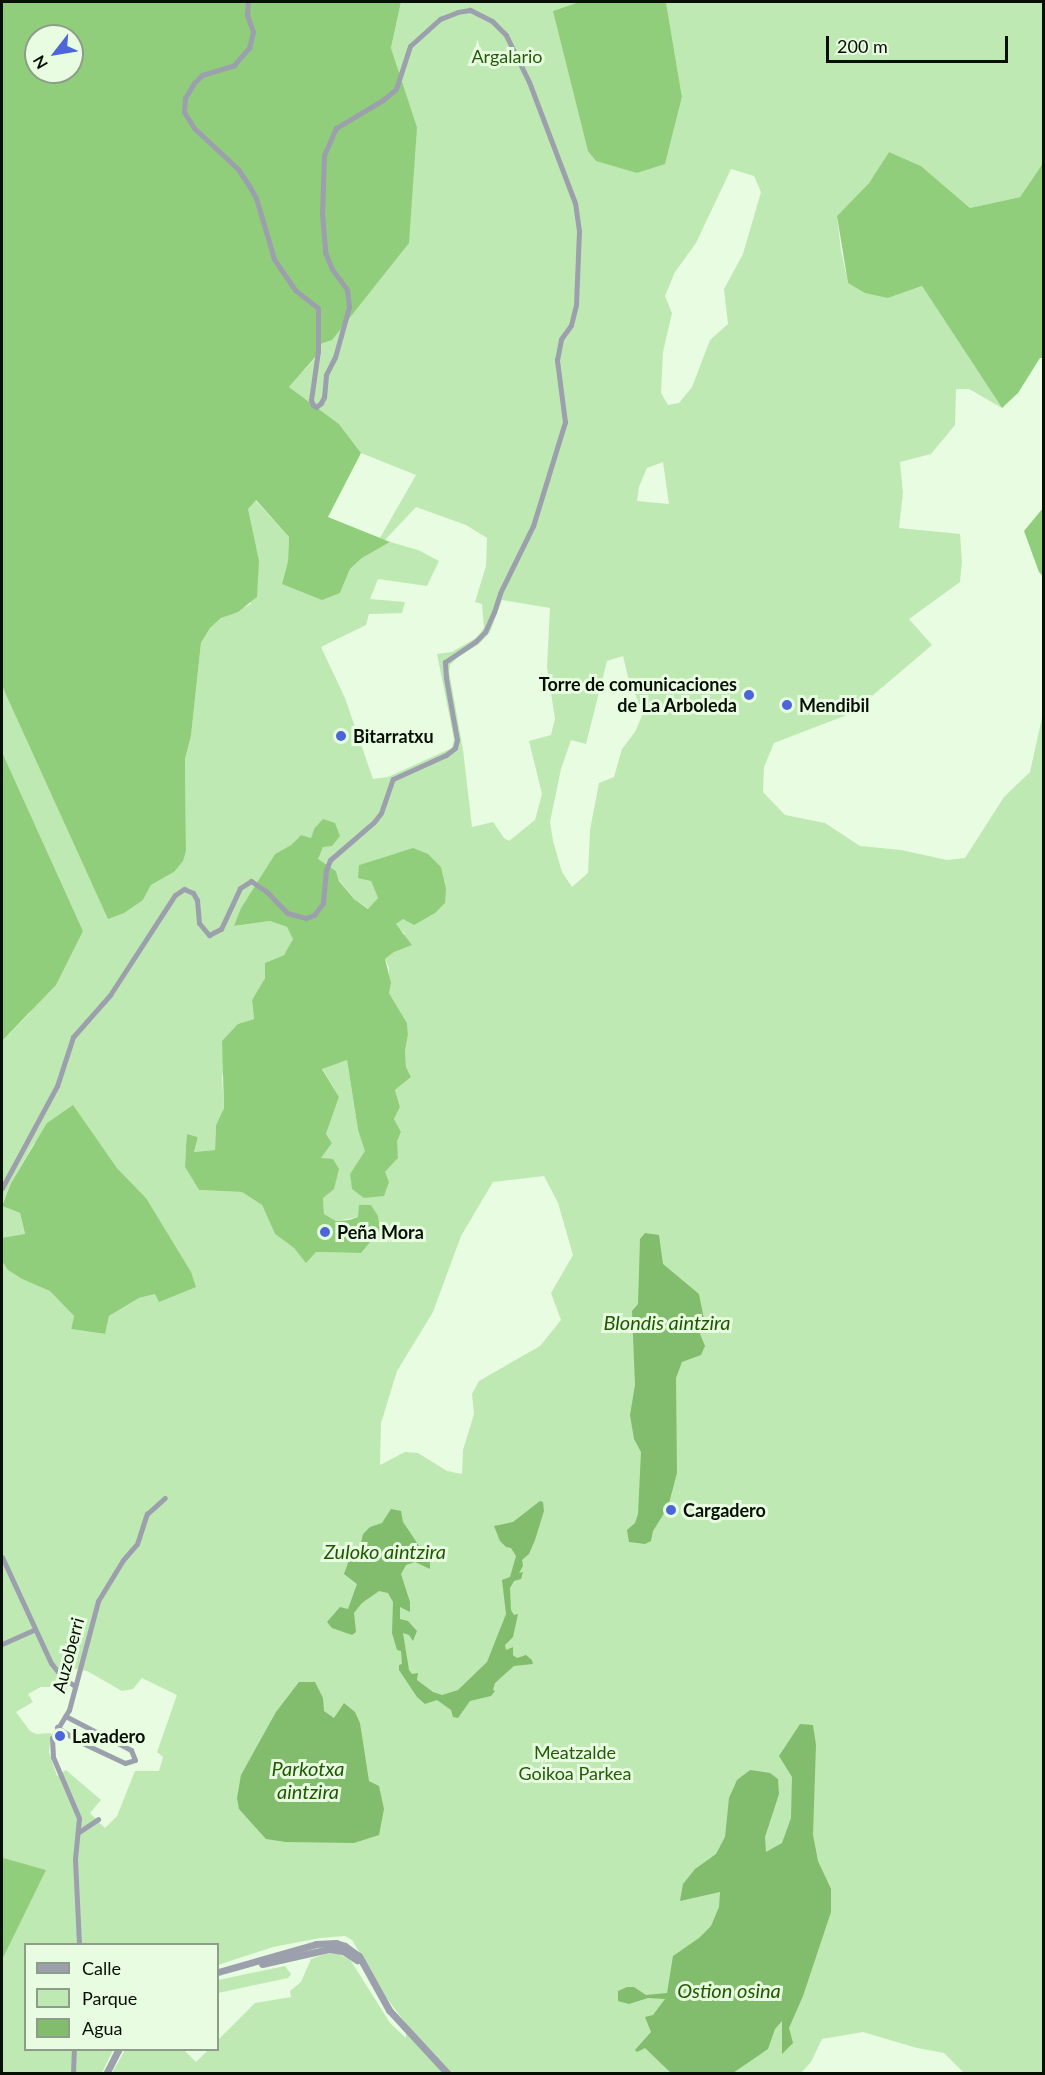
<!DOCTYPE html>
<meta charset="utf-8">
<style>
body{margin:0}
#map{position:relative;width:1045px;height:2075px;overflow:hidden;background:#e8fce1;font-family:Lato,sans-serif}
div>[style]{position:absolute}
.green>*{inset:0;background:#bfe9b2}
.forest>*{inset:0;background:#91ce7c}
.water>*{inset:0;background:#81bd6c}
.minor>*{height:5px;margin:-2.5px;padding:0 2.5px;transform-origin:2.5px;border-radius:2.5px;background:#9ba0ac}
.tertiary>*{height:7px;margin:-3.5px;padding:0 3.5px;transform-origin:3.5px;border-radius:3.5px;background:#9ba0ac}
.dots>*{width:16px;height:16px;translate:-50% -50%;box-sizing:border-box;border:3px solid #e8fce1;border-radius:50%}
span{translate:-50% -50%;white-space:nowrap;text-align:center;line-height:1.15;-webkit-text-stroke:6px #e8fce1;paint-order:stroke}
.park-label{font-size:18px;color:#245c06}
.poi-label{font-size:18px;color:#080f06;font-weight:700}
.right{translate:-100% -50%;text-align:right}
.left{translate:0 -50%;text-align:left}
.street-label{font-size:18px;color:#080f06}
.water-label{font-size:20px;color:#205800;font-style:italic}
.frame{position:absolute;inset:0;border:3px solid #080f06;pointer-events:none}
.legend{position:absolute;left:24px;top:1943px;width:195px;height:108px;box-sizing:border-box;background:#e8fce1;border:2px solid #8e9d89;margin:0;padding:8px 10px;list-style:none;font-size:18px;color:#080f06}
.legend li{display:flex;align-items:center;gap:12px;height:30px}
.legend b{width:30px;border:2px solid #8e9d89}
.north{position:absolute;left:24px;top:24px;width:60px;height:60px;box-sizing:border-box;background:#e8fce1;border:2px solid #8e9d89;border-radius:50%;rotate:239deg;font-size:16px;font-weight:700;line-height:24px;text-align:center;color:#080f06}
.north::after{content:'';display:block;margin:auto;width:21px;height:27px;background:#4c65da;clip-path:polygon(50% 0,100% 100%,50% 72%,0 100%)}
.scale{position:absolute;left:826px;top:36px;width:182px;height:27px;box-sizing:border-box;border:3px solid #080f06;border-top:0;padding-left:8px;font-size:18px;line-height:21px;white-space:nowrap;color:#080f06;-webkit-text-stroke:4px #e8fce1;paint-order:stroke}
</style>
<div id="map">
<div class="green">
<i style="clip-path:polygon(evenodd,401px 2px,579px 2px,553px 11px,637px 173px,665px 163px,682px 97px,666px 2px,1043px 2px,1043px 163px,1020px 197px,970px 208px,921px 166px,889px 152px,869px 183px,837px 216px,841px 250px,848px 283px,888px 298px,922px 286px,1002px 408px,969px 389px,956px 389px,955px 425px,931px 454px,900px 462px,903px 493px,899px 528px,960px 534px,962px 561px,960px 582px,909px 619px,932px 645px,852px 713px,774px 743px,764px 767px,763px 792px,785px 815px,825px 823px,860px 846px,901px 850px,947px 860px,965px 858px,1004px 797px,1030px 772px,1043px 713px,1043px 2073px,964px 2073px,944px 2053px,917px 2048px,863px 2032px,822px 2039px,811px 2062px,801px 2073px,112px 2073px,125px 2050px,184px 2050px,196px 2062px,208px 2050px,218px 2050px,218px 2040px,255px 2003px,291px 1997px,290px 1991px,301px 1982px,311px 1959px,327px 1953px,339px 1954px,351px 1961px,390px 2023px,406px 2038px,406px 2024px,388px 2000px,352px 1940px,345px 1936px,320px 1938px,273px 1947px,218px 1965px,218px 1944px,26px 1944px,26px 2050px,113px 2050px,102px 2073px,2px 2073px,2px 1960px,45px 1870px,2px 1859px,2px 1261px,9px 1270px,22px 1279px,50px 1290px,74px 1316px,71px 1329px,104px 1334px,109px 1316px,139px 1298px,155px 1294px,146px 1198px,117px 1168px,73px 1106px,33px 1145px,11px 1183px,2px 1205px,2px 1041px,29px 1014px,83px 931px,2px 752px,2px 686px,108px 918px,143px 900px,151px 885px,174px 872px,186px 851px,185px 759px,191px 736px,201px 643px,210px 628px,221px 618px,251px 604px,251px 532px,247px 509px,255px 500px,289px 537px,288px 561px,282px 584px,340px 593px,350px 569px,362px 558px,390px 542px,418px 550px,439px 561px,427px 586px,378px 579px,370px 599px,405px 602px,402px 613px,369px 614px,366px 625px,321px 647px,345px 698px,373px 779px,388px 777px,452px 748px,454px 739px,437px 654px,452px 652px,476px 638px,484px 628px,482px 604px,475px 602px,486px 566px,487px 538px,466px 525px,416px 507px,384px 541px,380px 538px,416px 475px,361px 453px,339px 424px,289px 387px,318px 355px,316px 345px,417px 127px,391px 48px,401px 2px,731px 169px,754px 176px,761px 192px,743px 254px,724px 289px,728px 324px,710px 340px,692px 387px,679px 403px,668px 405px,661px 393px,663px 352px,672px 313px,665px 296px,675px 272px,696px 243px,731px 169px,401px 2px,663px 462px,669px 504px,637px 501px,639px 487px,647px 468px,663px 462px,401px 2px,502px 600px,550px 608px,547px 667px,555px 719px,551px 735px,529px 741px,542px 794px,535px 820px,509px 841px,504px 838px,493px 822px,472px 827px,463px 750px,449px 671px,450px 665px,458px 657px,479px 644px,490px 632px,502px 600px,401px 2px,623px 656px,628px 677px,643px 713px,635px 732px,622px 749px,614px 777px,599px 783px,590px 830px,588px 873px,572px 887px,562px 872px,553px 841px,550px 822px,561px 769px,571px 740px,586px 744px,607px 661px,623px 656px,401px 2px,314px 829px,323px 847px,317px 859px,336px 871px,339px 880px,354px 899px,369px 909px,378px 898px,371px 881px,359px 865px,397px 853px,403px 919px,395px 924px,405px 934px,394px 952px,385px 959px,389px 968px,389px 993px,407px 1023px,408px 1035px,405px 1051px,406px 1067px,411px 1077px,395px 1090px,400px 1107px,394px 1119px,401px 1132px,396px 1141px,398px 1158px,385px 1172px,350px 1174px,366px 1151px,358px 1130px,347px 1060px,322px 1068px,339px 1097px,326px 1134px,332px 1143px,320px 1159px,324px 1214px,336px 1221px,358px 1217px,361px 1253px,315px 1252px,306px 1262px,294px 1248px,275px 1234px,262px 1205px,243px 1192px,199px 1190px,185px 1167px,186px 1145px,187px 1134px,198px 1137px,194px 1152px,215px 1150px,216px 1125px,224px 1108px,222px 1076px,238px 1024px,254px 1019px,252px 1000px,265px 978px,265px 963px,284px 955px,294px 939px,287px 927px,270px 921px,235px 926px,241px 908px,275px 854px,291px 845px,301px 835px,311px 838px,314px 829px,401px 2px,544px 1176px,558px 1203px,573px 1255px,551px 1293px,561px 1320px,540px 1346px,479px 1381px,472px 1394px,474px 1414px,463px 1450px,462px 1474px,447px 1471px,418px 1453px,405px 1452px,380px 1465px,381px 1423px,397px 1371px,433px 1312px,461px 1236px,493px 1182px,544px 1176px,401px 2px,66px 1667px,87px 1671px,122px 1691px,133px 1689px,142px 1678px,177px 1695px,157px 1752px,163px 1757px,159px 1771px,135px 1771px,117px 1816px,105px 1828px,90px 1813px,101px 1800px,66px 1770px,57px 1776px,49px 1752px,51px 1733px,36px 1734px,30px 1731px,16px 1712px,33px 1702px,28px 1694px,41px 1687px,60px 1687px,68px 1690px,58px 1676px,66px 1667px)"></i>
<i style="clip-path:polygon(2px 1206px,20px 1213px,25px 1235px,2px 1240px)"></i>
<i style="clip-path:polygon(285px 1966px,291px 1974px,288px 1978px,218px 1993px,218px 1980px)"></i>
</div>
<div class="forest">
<i style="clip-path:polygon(evenodd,2px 2px,401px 2px,391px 48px,417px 127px,409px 243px,332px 340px,317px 345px,318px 354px,289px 387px,339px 424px,361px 453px,328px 517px,390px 542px,362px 558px,350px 569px,340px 593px,322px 600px,282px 584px,288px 561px,289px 537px,256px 500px,248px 509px,259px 561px,257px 597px,238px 612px,221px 618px,210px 628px,201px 643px,191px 736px,185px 759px,186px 851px,183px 861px,174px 872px,151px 885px,143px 900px,124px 913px,108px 919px,2px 686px,2px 2px,36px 36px,72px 36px,72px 72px,36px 72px,36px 36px)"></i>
<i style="clip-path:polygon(579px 2px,666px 2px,682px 97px,665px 164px,637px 173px,596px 161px,588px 151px,553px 11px)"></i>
<i style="clip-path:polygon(889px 152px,921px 166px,970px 208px,1020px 197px,1043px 163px,1043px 358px,1040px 358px,1018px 393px,1002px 408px,922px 286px,888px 298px,865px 293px,848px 283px,837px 216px,869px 183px)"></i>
<i style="clip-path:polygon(1043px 508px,1043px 576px,1039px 572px,1024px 531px)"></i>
<i style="clip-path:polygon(2px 752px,83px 931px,56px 985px,2px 1041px)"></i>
<i style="clip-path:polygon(323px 819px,335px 823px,340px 836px,332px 846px,323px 847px,318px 859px,336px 871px,339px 881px,354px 899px,368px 909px,378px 898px,371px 881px,358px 878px,359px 865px,413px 848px,428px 854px,441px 867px,446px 889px,445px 903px,435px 913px,414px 925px,403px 919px,396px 924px,412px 945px,394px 952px,385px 959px,391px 983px,389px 993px,407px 1023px,408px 1035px,405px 1051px,406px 1067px,411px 1077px,395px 1090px,400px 1107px,394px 1119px,401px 1132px,397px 1141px,398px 1158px,385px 1172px,389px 1182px,384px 1196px,364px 1198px,352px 1189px,350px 1174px,365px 1151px,358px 1130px,347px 1060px,322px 1069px,339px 1097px,326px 1134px,332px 1143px,321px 1158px,333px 1159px,339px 1169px,334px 1189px,323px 1198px,324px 1214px,336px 1221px,349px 1220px,358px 1217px,359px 1205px,371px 1205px,378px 1216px,380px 1230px,361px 1253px,316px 1252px,306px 1263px,294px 1248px,275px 1234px,262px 1205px,242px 1192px,199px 1190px,185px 1167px,186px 1145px,187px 1134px,198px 1137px,194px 1152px,215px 1150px,216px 1125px,224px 1108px,222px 1041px,238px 1024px,254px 1019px,252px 1000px,265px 978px,265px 963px,284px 955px,293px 939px,287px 927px,270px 921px,234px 926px,241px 908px,275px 854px,291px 845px,301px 835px,311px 838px,314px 829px)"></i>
<i style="clip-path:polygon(73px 1105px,117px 1168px,146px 1198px,191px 1272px,196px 1287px,159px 1302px,155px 1294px,139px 1298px,109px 1316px,105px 1334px,71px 1329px,74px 1316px,50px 1291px,22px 1279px,8px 1270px,2px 1261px,2px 1238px,25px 1234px,20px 1213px,2px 1206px,11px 1183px,47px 1123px)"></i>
<i style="clip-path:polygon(3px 1858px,46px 1870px,2px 1960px,2px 1859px)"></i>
</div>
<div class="water">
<i style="clip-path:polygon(645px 1233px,659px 1235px,663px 1264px,699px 1294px,705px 1324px,700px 1334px,705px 1346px,701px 1355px,682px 1362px,676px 1378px,677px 1473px,668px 1507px,653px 1531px,651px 1541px,645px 1544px,629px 1542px,627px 1530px,635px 1523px,638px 1514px,641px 1452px,634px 1439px,630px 1415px,635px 1385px,632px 1311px,638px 1304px,640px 1239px)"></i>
<i style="clip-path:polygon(540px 1501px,543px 1502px,544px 1511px,535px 1540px,529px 1554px,522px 1560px,523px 1566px,519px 1573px,523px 1572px,521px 1579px,514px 1581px,510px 1588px,511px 1610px,514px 1615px,518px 1614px,513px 1637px,505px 1645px,506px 1650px,513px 1647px,513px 1655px,517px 1658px,526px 1655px,532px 1660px,533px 1664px,514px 1666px,495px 1683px,493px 1690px,495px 1691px,491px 1696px,470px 1701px,458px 1718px,453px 1717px,451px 1710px,437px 1700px,425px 1704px,417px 1697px,399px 1670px,399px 1665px,402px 1664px,401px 1651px,397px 1650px,392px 1633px,393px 1602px,388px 1593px,379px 1591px,362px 1603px,354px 1613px,356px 1632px,352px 1635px,332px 1628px,327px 1622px,340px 1607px,348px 1609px,357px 1584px,344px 1574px,349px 1560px,359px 1552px,363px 1534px,370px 1527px,382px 1523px,391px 1509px,401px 1511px,403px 1522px,430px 1562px,430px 1569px,415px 1562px,406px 1565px,401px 1574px,410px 1602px,410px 1612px,400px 1607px,400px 1619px,408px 1621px,417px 1631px,413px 1641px,409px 1635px,403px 1633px,409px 1670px,412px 1674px,418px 1673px,417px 1680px,433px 1692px,442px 1695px,458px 1690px,487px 1662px,506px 1614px,502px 1580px,510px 1577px,516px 1556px,511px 1548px,506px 1547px,500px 1541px,494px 1526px,513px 1522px)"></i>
<i style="clip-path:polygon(299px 1682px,315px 1682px,323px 1698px,324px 1711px,334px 1718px,344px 1703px,355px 1712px,360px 1723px,369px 1781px,379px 1786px,384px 1809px,379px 1835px,354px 1843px,286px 1842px,266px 1839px,239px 1809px,237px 1798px,241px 1775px,276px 1712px)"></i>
<i style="clip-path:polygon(800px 1724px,813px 1725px,816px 1745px,813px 1835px,818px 1861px,831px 1889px,831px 1912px,803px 1996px,789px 2028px,793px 2043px,782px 2054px,782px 2021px,775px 2029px,768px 2049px,733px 2073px,671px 2073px,645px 2048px,637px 2052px,635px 2050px,651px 2032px,645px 2017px,653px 2015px,665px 1999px,648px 1998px,629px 2004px,618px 2001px,618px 1991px,627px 1987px,634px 1987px,646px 1995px,667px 1993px,673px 1956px,699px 1938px,711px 1926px,719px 1907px,720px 1892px,680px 1901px,683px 1884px,695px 1869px,716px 1854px,725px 1837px,729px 1798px,737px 1780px,750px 1770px,770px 1773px,778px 1779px,779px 1794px,765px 1837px,766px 1852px,782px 1843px,791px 1818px,792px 1777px,779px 1756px)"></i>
</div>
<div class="minor">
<i style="left:2px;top:1188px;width:116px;rotate:-61.7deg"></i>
<i style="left:57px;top:1086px;width:52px;rotate:-71.9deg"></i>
<i style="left:73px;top:1037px;width:56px;rotate:-48.6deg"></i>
<i style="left:110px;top:995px;width:119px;rotate:-57deg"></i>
<i style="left:175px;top:895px;width:11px;rotate:-34deg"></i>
<i style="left:184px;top:889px;width:10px;rotate:24deg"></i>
<i style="left:193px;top:893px;width:8px;rotate:60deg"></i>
<i style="left:197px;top:900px;width:23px;rotate:85deg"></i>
<i style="left:199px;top:923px;width:16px;rotate:50deg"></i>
<i style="left:209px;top:935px;width:13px;rotate:-27deg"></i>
<i style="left:221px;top:929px;width:45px;rotate:-65.1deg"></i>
<i style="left:240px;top:888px;width:13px;rotate:-32deg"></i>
<i style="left:251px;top:881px;width:18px;rotate:34deg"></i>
<i style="left:266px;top:891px;width:30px;rotate:46deg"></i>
<i style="left:287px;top:913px;width:20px;rotate:15deg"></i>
<i style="left:306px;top:918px;width:9px;rotate:-21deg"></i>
<i style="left:314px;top:915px;width:15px;rotate:-53deg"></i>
<i style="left:323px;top:903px;width:33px;rotate:-85deg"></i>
<i style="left:326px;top:870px;width:11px;rotate:-68deg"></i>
<i style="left:330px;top:860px;width:58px;rotate:-40.8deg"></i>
<i style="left:374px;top:822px;width:11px;rotate:-52deg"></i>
<i style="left:381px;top:813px;width:36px;rotate:-71deg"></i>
<i style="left:393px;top:779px;width:58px;rotate:-24.4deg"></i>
<i style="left:446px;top:755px;width:11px;rotate:-38deg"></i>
<i style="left:455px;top:748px;width:8px;rotate:-76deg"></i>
<i style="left:457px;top:740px;width:63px;rotate:-100.1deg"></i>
<i style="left:446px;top:678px;width:16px;rotate:-94deg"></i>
<i style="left:445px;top:662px;width:37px;rotate:-34deg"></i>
<i style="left:476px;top:641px;width:13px;rotate:-45deg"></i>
<i style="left:485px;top:632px;width:22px;rotate:-66deg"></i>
<i style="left:494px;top:612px;width:20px;rotate:-72deg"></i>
<i style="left:500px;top:593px;width:75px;rotate:-63.8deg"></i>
<i style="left:533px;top:526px;width:109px;rotate:-72.9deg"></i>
<i style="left:565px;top:422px;width:63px;rotate:-97.4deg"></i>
<i style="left:557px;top:360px;width:21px;rotate:-79deg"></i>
<i style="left:561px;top:339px;width:17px;rotate:-54deg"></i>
<i style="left:571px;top:325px;width:21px;rotate:-76deg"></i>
<i style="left:576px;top:305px;width:74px;rotate:-87.7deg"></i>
<i style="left:579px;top:231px;width:28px;rotate:-98deg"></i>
<i style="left:575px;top:203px;width:129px;rotate:-110.8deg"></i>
<i style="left:529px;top:82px;width:52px;rotate:-116.1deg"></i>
<i style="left:506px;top:35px;width:20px;rotate:-135deg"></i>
<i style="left:492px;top:21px;width:25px;rotate:-153deg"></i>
<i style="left:470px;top:10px;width:12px;rotate:171deg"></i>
<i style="left:458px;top:12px;width:19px;rotate:159deg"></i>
<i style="left:440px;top:19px;width:40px;rotate:138deg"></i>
<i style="left:410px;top:46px;width:45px;rotate:108deg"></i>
<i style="left:396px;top:89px;width:17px;rotate:140deg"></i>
<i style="left:383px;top:100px;width:55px;rotate:149.2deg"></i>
<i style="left:336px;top:128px;width:30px;rotate:114deg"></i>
<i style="left:324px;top:155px;width:59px;rotate:91.9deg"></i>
<i style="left:322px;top:214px;width:38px;rotate:85deg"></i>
<i style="left:325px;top:252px;width:18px;rotate:68deg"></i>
<i style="left:332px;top:269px;width:26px;rotate:54deg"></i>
<i style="left:347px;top:290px;width:17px;rotate:83deg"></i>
<i style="left:349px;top:307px;width:52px;rotate:105.6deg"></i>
<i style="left:335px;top:357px;width:20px;rotate:117deg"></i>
<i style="left:326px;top:375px;width:22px;rotate:95deg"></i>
<i style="left:324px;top:397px;width:7px;rotate:117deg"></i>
<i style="left:321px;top:403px;width:6px;rotate:141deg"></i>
<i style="left:316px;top:407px;width:4px;rotate:-146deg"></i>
<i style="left:313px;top:405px;width:5px;rotate:-112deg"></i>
<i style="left:311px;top:400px;width:49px;rotate:-81.9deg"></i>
<i style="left:318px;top:351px;width:43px;rotate:-90deg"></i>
<i style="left:318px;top:308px;width:29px;rotate:-142deg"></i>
<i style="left:295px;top:290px;width:37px;rotate:-124deg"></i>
<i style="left:274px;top:259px;width:64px;rotate:-106.4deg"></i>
<i style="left:256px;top:198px;width:13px;rotate:-119deg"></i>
<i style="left:250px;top:187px;width:22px;rotate:-124deg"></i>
<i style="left:238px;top:169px;width:60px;rotate:-137deg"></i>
<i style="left:194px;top:128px;width:19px;rotate:-122deg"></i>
<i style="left:184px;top:112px;width:14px;rotate:-86deg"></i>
<i style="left:185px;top:98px;width:17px;rotate:-59deg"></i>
<i style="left:194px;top:83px;width:11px;rotate:-45deg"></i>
<i style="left:202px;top:75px;width:34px;rotate:-17deg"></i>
<i style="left:234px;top:65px;width:23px;rotate:-49deg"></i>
<i style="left:249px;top:48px;width:16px;rotate:-76deg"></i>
<i style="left:253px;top:32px;width:18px;rotate:-109deg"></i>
<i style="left:247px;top:15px;width:13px;rotate:-86deg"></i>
<i style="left:2px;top:1557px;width:117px;rotate:65.2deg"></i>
<i style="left:51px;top:1663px;width:18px;rotate:52deg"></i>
<i style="left:62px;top:1677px;width:16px;rotate:35deg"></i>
<i style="left:2px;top:1644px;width:35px;rotate:-24deg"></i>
<i style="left:57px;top:1727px;width:23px;rotate:34deg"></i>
<i style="left:76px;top:1740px;width:54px;rotate:25.1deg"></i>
<i style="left:125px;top:1763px;width:10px;rotate:-17deg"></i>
<i style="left:135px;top:1760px;width:11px;rotate:-112deg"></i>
<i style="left:131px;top:1750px;width:74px;rotate:-152.7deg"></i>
<i style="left:79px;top:1832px;width:23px;rotate:-34deg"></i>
<i style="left:79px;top:1944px;width:85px;rotate:-92.7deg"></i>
<i style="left:75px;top:1859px;width:41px;rotate:-84.4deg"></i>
<i style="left:79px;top:1818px;width:66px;rotate:-113.1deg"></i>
<i style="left:53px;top:1757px;width:19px;rotate:-93deg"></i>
<i style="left:52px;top:1738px;width:33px;rotate:-59deg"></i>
<i style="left:69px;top:1710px;width:113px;rotate:-75.1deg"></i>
<i style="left:98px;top:1601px;width:48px;rotate:-58.6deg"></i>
<i style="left:123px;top:1560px;width:21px;rotate:-49deg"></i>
<i style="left:137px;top:1544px;width:32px;rotate:-72deg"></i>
<i style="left:147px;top:1514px;width:24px;rotate:-42deg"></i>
<i style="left:73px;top:2074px;width:24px;rotate:-88deg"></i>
</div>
<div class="tertiary">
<i style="left:262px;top:1964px;width:69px;rotate:-12.6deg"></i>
<i style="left:329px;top:1949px;width:14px;rotate:8deg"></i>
<i style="left:343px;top:1951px;width:17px;rotate:33deg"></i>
<i style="left:218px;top:1972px;width:102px;rotate:-15.9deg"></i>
<i style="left:316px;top:1944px;width:20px;rotate:-3deg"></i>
<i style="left:336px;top:1943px;width:9px;rotate:18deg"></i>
<i style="left:345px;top:1946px;width:17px;rotate:36deg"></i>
<i style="left:359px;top:1956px;width:62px;rotate:60.9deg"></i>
<i style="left:389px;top:2010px;width:87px;rotate:47.3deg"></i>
<i style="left:106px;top:2074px;width:27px;rotate:-63deg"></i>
</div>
<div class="dots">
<i style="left:749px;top:695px;background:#4c65da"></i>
<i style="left:787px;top:705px;background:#4c65da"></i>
<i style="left:341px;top:736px;background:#4c65da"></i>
<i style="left:325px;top:1232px;background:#4c65da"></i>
<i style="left:671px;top:1510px;background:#4c65da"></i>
<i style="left:60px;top:1736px;background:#4c65da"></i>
</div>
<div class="park-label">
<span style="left:507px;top:56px">Argalario</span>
<span style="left:575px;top:1763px">Meatzalde<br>Goikoa Parkea</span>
</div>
<div class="poi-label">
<span class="right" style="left:737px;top:695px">Torre de comunicaciones<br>de La Arboleda</span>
<span class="left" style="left:799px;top:705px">Mendibil</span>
<span class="left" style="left:353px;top:736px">Bitarratxu</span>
<span class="left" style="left:337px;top:1232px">Peña Mora</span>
<span class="left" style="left:683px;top:1510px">Cargadero</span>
<span class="left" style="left:72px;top:1736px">Lavadero</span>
</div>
<div class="street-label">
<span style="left:68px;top:1655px;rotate:-75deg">Auzoberri</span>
</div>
<div class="water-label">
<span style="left:667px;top:1322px">Blondis aintzira</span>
<span style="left:385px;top:1551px">Zuloko aintzira</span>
<span style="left:308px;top:1780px">Parkotxa<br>aintzira</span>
<span style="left:729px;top:1990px">Ostion osina</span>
</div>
<div class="frame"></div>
<ul class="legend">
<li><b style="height:8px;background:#9ba0ac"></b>Calle</li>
<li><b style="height:16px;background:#bfe9b2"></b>Parque</li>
<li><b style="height:16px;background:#81bd6c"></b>Agua</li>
</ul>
<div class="north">N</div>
<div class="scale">200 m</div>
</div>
